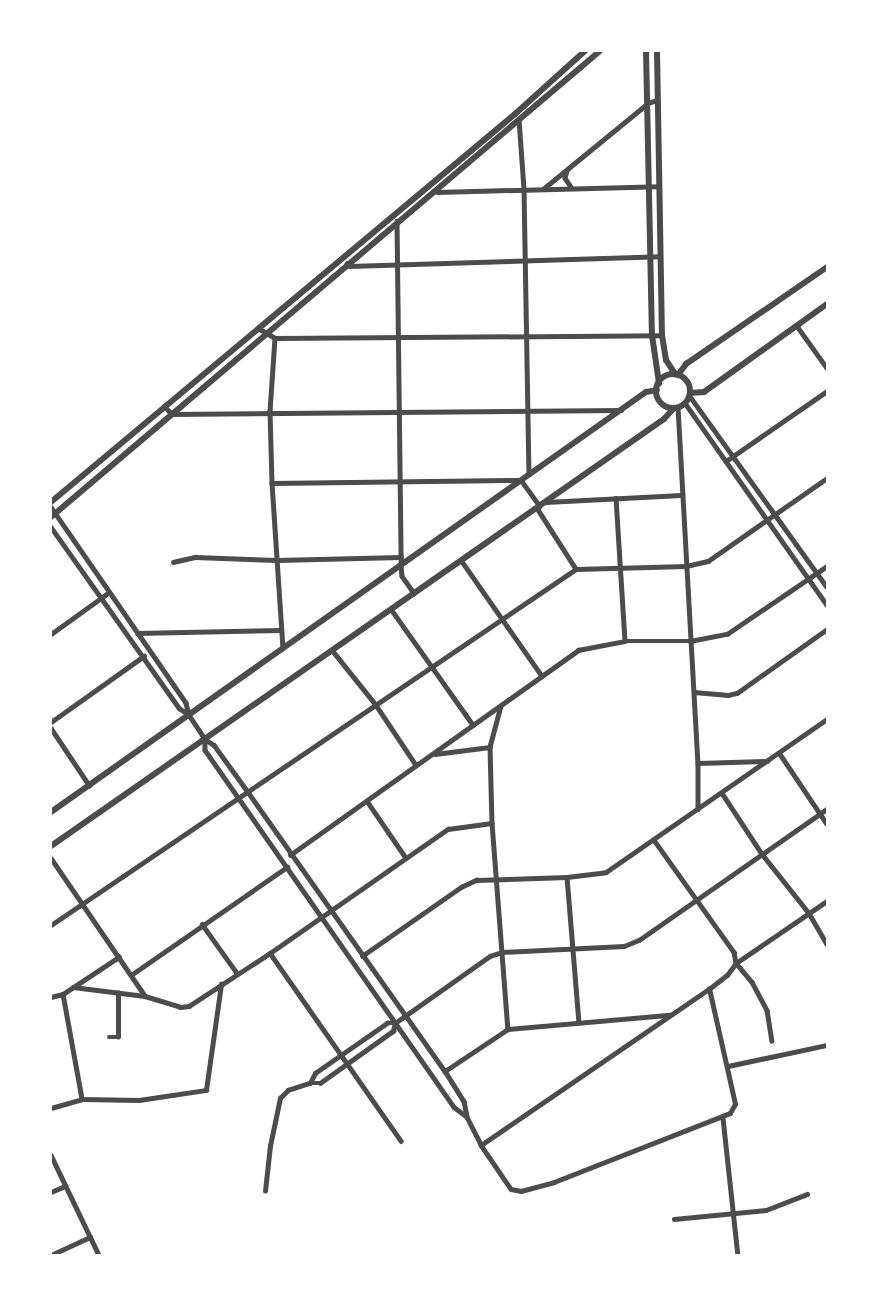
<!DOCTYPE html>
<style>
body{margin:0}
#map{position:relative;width:878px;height:1306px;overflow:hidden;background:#fff;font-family:Georgia,serif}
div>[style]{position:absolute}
.minor>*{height:4.5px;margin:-2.25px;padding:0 2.25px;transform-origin:2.25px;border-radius:2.25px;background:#4c4c4c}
.tertiary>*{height:6px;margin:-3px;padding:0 3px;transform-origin:3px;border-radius:3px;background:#4c4c4c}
.tertiary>.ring{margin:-3px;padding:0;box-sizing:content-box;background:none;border:6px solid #4c4c4c;border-radius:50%}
span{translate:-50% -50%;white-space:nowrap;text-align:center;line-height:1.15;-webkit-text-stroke:7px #fff;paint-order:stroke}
.frame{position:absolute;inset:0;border:52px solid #fff;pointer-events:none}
</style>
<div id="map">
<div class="minor">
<i style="left:519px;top:119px;width:70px;rotate:85.9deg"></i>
<i style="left:524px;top:189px;width:285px;rotate:89deg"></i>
<i style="left:567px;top:171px;width:7px;rotate:106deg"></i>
<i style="left:565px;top:178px;width:11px;rotate:56deg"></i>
<i style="left:543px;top:189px;width:136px;rotate:-39.3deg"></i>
<i style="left:648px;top:103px;width:9px;rotate:-18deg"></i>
<i style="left:437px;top:192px;width:222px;rotate:-1.5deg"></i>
<i style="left:397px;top:221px;width:344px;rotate:89.3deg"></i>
<i style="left:401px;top:565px;width:11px;rotate:85deg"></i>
<i style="left:402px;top:576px;width:21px;rotate:55deg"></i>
<i style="left:347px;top:263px;width:4px;rotate:45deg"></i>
<i style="left:350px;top:266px;width:310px;rotate:-1.8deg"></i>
<i style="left:797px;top:326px;width:52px;rotate:54.5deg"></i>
<i style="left:258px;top:328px;width:20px;rotate:30deg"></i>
<i style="left:275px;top:338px;width:387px;rotate:-0.4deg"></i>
<i style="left:275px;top:338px;width:73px;rotate:93.9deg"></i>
<i style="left:270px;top:411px;width:72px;rotate:88.4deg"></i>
<i style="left:272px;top:483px;width:165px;rotate:86.2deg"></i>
<i style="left:689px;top:395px;width:236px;rotate:54.3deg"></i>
<i style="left:685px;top:403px;width:247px;rotate:54.9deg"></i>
<i style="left:164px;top:406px;width:11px;rotate:45deg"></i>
<i style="left:172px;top:414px;width:449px;rotate:-0.5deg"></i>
<i style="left:678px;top:407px;width:357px;rotate:86.8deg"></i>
<i style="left:698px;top:763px;width:46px;rotate:90deg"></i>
<i style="left:726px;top:461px;width:123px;rotate:-34.7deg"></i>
<i style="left:272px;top:483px;width:249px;rotate:-0.7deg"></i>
<i style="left:521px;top:480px;width:32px;rotate:54deg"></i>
<i style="left:616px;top:498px;width:143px;rotate:86.4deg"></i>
<i style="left:546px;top:502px;width:135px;rotate:-3deg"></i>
<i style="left:51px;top:507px;width:238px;rotate:55.4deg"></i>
<i style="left:186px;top:703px;width:12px;rotate:76deg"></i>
<i style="left:189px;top:715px;width:29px;rotate:56deg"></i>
<i style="left:205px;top:739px;width:11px;rotate:34deg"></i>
<i style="left:214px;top:745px;width:58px;rotate:54.1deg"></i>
<i style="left:248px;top:792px;width:342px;rotate:54.8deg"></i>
<i style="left:445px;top:1071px;width:36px;rotate:58deg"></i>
<i style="left:464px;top:1101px;width:16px;rotate:79deg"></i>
<i style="left:467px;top:1117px;width:31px;rotate:63deg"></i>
<i style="left:481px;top:1145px;width:53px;rotate:55.7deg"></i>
<i style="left:511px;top:1189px;width:10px;rotate:11deg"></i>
<i style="left:521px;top:1191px;width:34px;rotate:-15deg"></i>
<i style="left:554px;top:1182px;width:189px;rotate:-21.4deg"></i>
<i style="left:730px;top:1113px;width:10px;rotate:-61deg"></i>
<i style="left:735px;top:1104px;width:118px;rotate:-102.7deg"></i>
<i style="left:537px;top:508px;width:72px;rotate:57.4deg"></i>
<i style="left:51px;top:527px;width:222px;rotate:54.7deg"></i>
<i style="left:179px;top:708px;width:11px;rotate:34deg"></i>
<i style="left:461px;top:560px;width:141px;rotate:55.1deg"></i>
<i style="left:173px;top:562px;width:23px;rotate:-13deg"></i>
<i style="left:195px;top:557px;width:82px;rotate:2.1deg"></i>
<i style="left:277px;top:560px;width:124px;rotate:-1.4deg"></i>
<i style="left:576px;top:569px;width:110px;rotate:-1.6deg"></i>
<i style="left:686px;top:566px;width:23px;rotate:-13deg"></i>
<i style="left:708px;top:561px;width:145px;rotate:-34.9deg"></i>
<i style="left:391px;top:609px;width:142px;rotate:54.7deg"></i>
<i style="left:137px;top:633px;width:144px;rotate:-1.2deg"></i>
<i style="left:51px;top:634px;width:70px;rotate:-35.7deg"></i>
<i style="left:332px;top:650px;width:70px;rotate:51.3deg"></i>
<i style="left:376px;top:705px;width:72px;rotate:56.3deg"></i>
<i style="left:694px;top:692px;width:34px;rotate:5deg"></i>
<i style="left:728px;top:695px;width:9px;rotate:-13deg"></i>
<i style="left:737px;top:693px;width:110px;rotate:-35.4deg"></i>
<i style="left:501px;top:706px;width:42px;rotate:105deg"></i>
<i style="left:490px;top:747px;width:76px;rotate:88.5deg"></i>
<i style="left:492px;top:823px;width:207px;rotate:85.6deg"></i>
<i style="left:51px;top:722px;width:114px;rotate:-35.4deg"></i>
<i style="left:51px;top:728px;width:69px;rotate:56.3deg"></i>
<i style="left:205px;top:740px;width:10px;rotate:90deg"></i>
<i style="left:205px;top:750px;width:435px;rotate:55.1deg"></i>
<i style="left:454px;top:1107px;width:15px;rotate:37deg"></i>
<i style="left:435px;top:754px;width:55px;rotate:-7.3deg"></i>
<i style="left:780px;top:754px;width:84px;rotate:56.1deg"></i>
<i style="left:699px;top:763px;width:68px;rotate:-1.7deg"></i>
<i style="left:722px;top:793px;width:73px;rotate:56.7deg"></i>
<i style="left:762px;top:854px;width:75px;rotate:51.5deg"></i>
<i style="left:809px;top:913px;width:36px;rotate:60deg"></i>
<i style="left:367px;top:801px;width:69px;rotate:55.6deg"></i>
<i style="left:654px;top:840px;width:138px;rotate:54.5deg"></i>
<i style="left:734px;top:952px;width:11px;rotate:80deg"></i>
<i style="left:736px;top:963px;width:25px;rotate:50deg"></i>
<i style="left:752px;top:982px;width:32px;rotate:62deg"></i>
<i style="left:767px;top:1010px;width:31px;rotate:81deg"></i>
<i style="left:290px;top:855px;width:354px;rotate:-35.4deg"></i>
<i style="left:578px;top:650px;width:48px;rotate:-10.8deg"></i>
<i style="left:625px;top:641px;width:65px"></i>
<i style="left:690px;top:641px;width:38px;rotate:-11deg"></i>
<i style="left:727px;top:634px;width:121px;rotate:-34.2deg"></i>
<i style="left:51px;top:858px;width:167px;rotate:55.7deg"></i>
<i style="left:145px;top:996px;width:37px;rotate:17deg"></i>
<i style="left:180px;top:1007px;width:9px;rotate:-6deg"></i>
<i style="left:189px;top:1006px;width:97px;rotate:-33.2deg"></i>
<i style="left:270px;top:953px;width:217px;rotate:-34.9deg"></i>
<i style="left:448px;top:829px;width:44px;rotate:-7.8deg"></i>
<i style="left:567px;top:877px;width:145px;rotate:85.3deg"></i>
<i style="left:202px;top:924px;width:60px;rotate:54.5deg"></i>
<i style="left:51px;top:925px;width:634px;rotate:-34.14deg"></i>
<i style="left:270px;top:953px;width:229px;rotate:55.1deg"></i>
<i style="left:362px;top:956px;width:121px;rotate:-34.9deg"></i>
<i style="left:461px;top:887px;width:17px;rotate:-25deg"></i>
<i style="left:476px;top:880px;width:91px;rotate:-1.9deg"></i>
<i style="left:567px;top:877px;width:39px;rotate:-7deg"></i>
<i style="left:606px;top:872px;width:269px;rotate:-34.7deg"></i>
<i style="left:131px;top:975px;width:190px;rotate:-34.7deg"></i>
<i style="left:73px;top:987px;width:72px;rotate:7.2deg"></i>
<i style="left:63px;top:994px;width:107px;rotate:79.7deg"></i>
<i style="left:51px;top:997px;width:12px;rotate:-14deg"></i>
<i style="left:63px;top:994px;width:67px;rotate:-33.5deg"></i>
<i style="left:109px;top:1037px;width:9px"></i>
<i style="left:118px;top:1037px;width:44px;rotate:-90deg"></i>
<i style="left:728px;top:1066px;width:101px;rotate:-12deg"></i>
<i style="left:445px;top:1071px;width:76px;rotate:-33.7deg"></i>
<i style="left:508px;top:1029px;width:162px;rotate:-5deg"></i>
<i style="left:310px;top:1083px;width:11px;rotate:-63deg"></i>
<i style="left:315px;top:1073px;width:88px;rotate:-34.8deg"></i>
<i style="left:387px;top:1023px;width:8px"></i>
<i style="left:395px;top:1023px;width:116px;rotate:-35.2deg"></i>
<i style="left:490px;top:956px;width:13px;rotate:-18deg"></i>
<i style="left:502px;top:952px;width:122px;rotate:-2.8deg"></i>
<i style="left:624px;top:946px;width:16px;rotate:-22deg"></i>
<i style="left:639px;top:940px;width:229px;rotate:-34.9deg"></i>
<i style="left:51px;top:1108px;width:32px;rotate:-16deg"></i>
<i style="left:82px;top:1099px;width:57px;rotate:1deg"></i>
<i style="left:139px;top:1100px;width:68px;rotate:-8.5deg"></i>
<i style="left:206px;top:1090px;width:107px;rotate:-81.9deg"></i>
<i style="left:723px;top:1118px;width:138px;rotate:83.8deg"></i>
<i style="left:481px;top:1145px;width:276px;rotate:-34.4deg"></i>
<i style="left:709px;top:989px;width:23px;rotate:-38deg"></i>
<i style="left:727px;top:975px;width:15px;rotate:-53deg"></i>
<i style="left:736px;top:963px;width:110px;rotate:-34.3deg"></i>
<i style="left:51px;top:1155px;width:111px;rotate:64.4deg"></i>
<i style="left:265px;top:1191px;width:45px;rotate:-83.7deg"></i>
<i style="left:270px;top:1146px;width:49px;rotate:-78.2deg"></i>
<i style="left:280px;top:1098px;width:11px;rotate:-45deg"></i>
<i style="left:288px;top:1090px;width:23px;rotate:-18deg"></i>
<i style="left:310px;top:1083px;width:10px"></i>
<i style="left:320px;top:1083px;width:90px;rotate:-35.5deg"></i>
<i style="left:393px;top:1031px;width:8px;rotate:-76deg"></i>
<i style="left:51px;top:1192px;width:15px;rotate:-23deg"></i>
<i style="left:674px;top:1219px;width:92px;rotate:-5.6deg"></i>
<i style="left:766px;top:1210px;width:44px;rotate:-21.3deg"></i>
<i style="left:51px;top:1255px;width:43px;rotate:-24.8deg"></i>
</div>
<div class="tertiary">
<i style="left:646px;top:51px;width:284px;rotate:88.8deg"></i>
<i style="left:652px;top:335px;width:49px;rotate:81.7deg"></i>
<i style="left:657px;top:51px;width:284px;rotate:89deg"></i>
<i style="left:662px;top:335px;width:25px;rotate:81deg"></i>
<i style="left:666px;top:360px;width:17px;rotate:57deg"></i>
<i class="ring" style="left:656px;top:374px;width:28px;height:28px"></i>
<i style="left:678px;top:375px;width:14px;rotate:-54deg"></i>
<i style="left:686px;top:364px;width:171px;rotate:-34.5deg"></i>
<i style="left:690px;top:393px;width:14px;rotate:-4deg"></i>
<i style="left:704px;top:392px;width:151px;rotate:-35.6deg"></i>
<i style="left:51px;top:502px;width:605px;rotate:-39.9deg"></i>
<i style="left:515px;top:114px;width:94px;rotate:-42deg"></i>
<i style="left:51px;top:517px;width:720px;rotate:-40.33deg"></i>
<i style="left:51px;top:812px;width:728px;rotate:-35.22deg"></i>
<i style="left:646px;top:392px;width:11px;rotate:-10deg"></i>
<i style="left:51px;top:846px;width:747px;rotate:-34.86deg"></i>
<i style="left:664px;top:419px;width:15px;rotate:-48deg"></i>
</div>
<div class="frame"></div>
</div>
